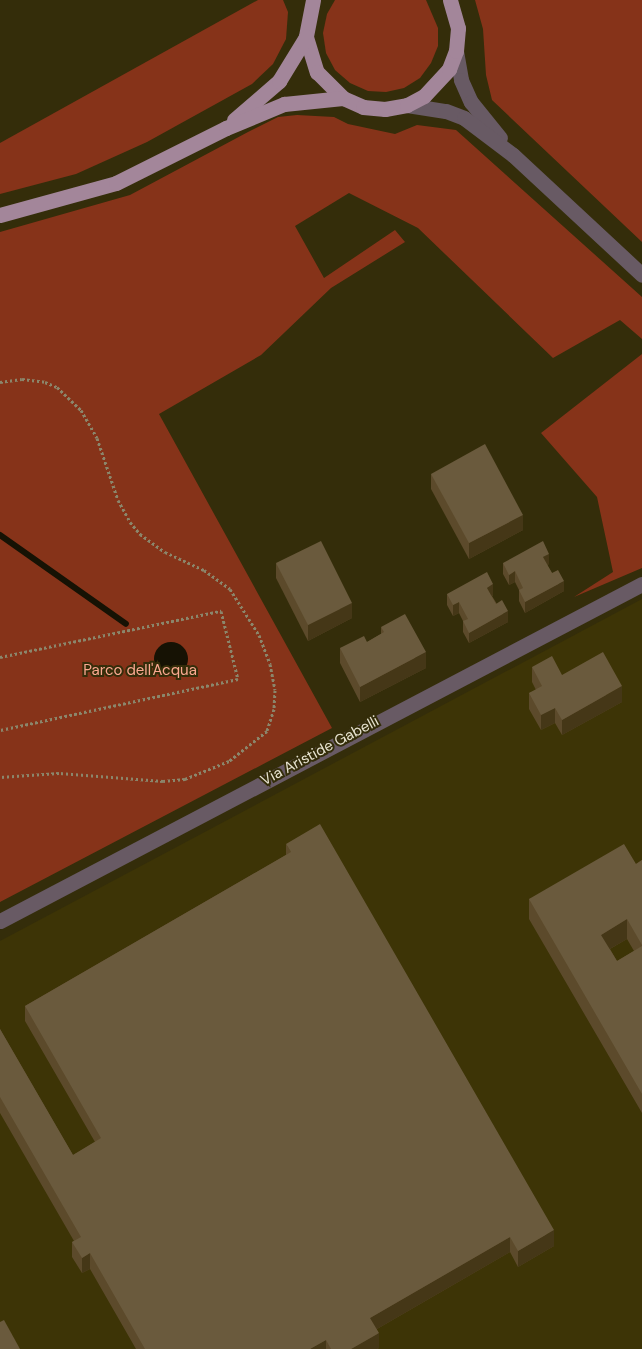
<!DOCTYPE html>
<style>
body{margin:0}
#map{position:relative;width:642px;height:1349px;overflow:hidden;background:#342d0a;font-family:"DM Sans",sans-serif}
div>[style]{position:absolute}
.built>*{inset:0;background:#3d3406}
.green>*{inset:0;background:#863319}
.water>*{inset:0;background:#161204}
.round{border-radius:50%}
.stream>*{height:6px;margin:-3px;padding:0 3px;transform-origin:3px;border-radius:3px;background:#161204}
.path>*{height:3px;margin-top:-1.5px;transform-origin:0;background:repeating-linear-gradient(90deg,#8b866b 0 2.5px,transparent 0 5px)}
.minor>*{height:15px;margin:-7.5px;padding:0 7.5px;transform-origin:7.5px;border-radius:7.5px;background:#685a64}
.major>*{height:15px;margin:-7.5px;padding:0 7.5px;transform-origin:7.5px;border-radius:7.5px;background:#a3869a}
.wall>*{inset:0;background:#5c4a2b}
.shaded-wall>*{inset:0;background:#453717}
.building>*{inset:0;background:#6a5a3d}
span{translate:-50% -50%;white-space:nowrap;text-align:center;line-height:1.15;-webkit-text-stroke:4px #342d0a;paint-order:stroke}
.park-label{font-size:15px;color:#fba991}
.street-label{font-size:15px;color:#e7e3d0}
</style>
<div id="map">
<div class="built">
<i style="clip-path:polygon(642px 599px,642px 1349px,0 1349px,0 941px)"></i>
</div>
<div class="green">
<i style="clip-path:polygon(258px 0,283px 0,288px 12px,286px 39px,273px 64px,252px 84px,147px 142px,76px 174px,0 194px,0 143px)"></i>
<i style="clip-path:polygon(335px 0,426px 0,438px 28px,438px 46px,431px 63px,420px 78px,404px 88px,386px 92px,368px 91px,350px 83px,335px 70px,326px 53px,323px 33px,327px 14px)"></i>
<i style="clip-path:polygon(475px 0,642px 0,642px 242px,492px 100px,486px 75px,483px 29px)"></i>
<i style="clip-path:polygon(297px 115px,334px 117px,348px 124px,395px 134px,417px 125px,456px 130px,642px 297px,642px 339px,620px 320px,553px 358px,418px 228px,349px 193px,295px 226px,324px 278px,395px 230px,405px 242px,331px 288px,261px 355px,159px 414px,332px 728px,0 902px,0 232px,130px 195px,248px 132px,278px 117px)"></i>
<i style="clip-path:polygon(642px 354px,642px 568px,574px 597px,613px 572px,597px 497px,541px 433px)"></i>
</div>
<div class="water">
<i class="round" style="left:154px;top:642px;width:34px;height:34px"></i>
</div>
<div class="stream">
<i style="left:0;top:535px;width:154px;rotate:35.2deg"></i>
</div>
<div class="path">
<i style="left:0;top:382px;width:22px;rotate:-8deg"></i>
<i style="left:22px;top:379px;width:23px;rotate:7deg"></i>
<i style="left:45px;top:382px;width:13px;rotate:23deg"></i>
<i style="left:57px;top:387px;width:33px;rotate:44deg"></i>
<i style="left:81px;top:410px;width:32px;rotate:60deg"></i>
<i style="left:97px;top:438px;width:65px;rotate:71.3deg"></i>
<i style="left:118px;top:500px;width:25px;rotate:61deg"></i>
<i style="left:130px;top:522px;width:16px;rotate:50deg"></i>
<i style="left:140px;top:534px;width:31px;rotate:36deg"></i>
<i style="left:165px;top:552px;width:43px;rotate:24.8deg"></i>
<i style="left:204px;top:570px;width:32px;rotate:36deg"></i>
<i style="left:230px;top:589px;width:54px;rotate:57.8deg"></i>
<i style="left:259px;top:635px;width:31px;rotate:69deg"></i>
<i style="left:270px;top:664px;width:26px;rotate:79deg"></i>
<i style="left:275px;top:690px;width:19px;rotate:93deg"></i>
<i style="left:274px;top:709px;width:23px;rotate:108deg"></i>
<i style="left:267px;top:731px;width:48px;rotate:141.7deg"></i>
<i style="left:229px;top:761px;width:48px;rotate:157.8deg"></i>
<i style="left:185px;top:779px;width:22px;rotate:175deg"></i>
<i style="left:163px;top:781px;width:104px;rotate:-175.6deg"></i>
<i style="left:59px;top:773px;width:59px;rotate:176.1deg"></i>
<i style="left:0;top:657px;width:226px;rotate:-11.8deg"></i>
<i style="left:221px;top:611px;width:70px;rotate:76deg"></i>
<i style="left:238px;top:679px;width:243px;rotate:167.9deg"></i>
</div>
<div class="minor">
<i style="left:456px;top:51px;width:29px;rotate:80deg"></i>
<i style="left:461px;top:80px;width:24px;rotate:66deg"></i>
<i style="left:471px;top:102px;width:46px;rotate:51.1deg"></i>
<i style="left:407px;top:105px;width:39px;rotate:9deg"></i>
<i style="left:446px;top:111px;width:19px;rotate:21deg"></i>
<i style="left:464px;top:118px;width:61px;rotate:37.1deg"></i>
<i style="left:513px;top:155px;width:176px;rotate:42.9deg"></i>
<i style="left:0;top:921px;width:725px;rotate:-27.7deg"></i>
</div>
<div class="major">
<i style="left:313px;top:0;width:38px;rotate:101deg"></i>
<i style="left:306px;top:37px;width:37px;rotate:73deg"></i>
<i style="left:317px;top:72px;width:37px;rotate:45deg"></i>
<i style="left:343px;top:98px;width:22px;rotate:24deg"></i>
<i style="left:363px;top:107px;width:22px;rotate:5deg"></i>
<i style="left:385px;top:109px;width:22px;rotate:-10deg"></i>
<i style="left:407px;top:105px;width:19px;rotate:-28deg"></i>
<i style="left:424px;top:96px;width:37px;rotate:-47deg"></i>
<i style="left:449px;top:69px;width:19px;rotate:-69deg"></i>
<i style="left:456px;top:51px;width:23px;rotate:-85deg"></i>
<i style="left:458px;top:28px;width:29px;rotate:-106deg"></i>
<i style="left:234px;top:120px;width:60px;rotate:-40.9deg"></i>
<i style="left:279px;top:81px;width:52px;rotate:-58.5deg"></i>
<i style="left:0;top:215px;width:120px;rotate:-15.4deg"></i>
<i style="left:116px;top:183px;width:123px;rotate:-26.6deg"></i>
<i style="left:226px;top:128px;width:63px;rotate:-22.5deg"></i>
<i style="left:284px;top:104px;width:59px;rotate:-5.8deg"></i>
</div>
<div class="wall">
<i style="clip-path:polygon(431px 474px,523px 530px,469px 559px,431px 489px)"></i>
<i style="clip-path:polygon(276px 563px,352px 618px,308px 641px,276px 578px)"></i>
<i style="clip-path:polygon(503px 563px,549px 564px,547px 565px,552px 573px,564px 591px,525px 613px,519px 601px,519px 590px,515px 582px,509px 585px,503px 574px)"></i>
<i style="clip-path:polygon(447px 594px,493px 595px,492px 596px,508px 622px,469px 643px,463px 632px,463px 621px,459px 613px,453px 616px,447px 605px)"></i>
<i style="clip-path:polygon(381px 627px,426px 668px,360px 702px,340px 663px,340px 648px,367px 642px,381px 634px)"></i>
<i style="clip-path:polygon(532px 667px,562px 675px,622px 702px,562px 735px,555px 723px,541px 730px,529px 709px,529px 693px,536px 690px,532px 682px)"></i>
<i style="clip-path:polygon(286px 844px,554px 1246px,518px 1267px,510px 1252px,377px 1329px,379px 1348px,377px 1349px,136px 1349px,90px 1269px,82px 1273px,72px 1257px,72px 1242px,74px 1241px,0 1113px,0 1029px,73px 1155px,95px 1142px,25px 1021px,25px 1006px,286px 855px)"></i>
<i style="clip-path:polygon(evenodd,642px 860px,642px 1113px,529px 919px,529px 899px,636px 864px,642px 860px,627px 939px,634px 951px,617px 961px,610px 949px,627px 939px)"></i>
</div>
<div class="shaded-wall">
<i style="clip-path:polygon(523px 515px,523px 530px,469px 559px,469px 543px)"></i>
<i style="clip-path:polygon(549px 554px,549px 564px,543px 567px,543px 557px)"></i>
<i style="clip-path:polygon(515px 571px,515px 582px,509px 585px,509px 575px)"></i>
<i style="clip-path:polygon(564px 581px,564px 591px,525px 613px,525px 602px)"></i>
<i style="clip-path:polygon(493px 584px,493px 595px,487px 598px,487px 588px)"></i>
<i style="clip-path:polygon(459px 602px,459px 613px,453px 616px,453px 605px)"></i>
<i style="clip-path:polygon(352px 603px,352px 618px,308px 641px,308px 625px)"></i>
<i style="clip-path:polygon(508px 611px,508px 622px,469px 643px,469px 633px)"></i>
<i style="clip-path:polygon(426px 652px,426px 668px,360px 702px,360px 687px)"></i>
<i style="clip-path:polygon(622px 686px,622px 702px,562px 735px,562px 720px)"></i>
<i style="clip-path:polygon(555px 708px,555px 723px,541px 730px,541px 715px)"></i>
<i style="clip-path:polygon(627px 919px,627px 939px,601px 954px,601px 935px)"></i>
<i style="clip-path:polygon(554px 1230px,554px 1246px,518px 1267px,518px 1251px)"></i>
<i style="clip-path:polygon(510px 1237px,510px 1252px,370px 1333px,370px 1318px)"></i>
<i style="clip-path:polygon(90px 1253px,90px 1269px,82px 1273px,82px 1258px)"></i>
<i style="clip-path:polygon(379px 1333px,379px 1348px,377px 1349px,351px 1349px)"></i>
<i style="clip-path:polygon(326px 1340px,326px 1349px,310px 1349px)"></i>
</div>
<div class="building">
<i style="clip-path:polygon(485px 444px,523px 515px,469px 543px,431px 474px)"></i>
<i style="clip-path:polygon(321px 541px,352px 603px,308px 625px,276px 563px)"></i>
<i style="clip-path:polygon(543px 541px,549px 554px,543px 557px,552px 573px,558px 570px,564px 581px,525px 602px,519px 590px,523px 588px,515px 571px,509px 575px,503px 563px)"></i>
<i style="clip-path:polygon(487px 572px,493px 584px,487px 588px,496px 604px,502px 600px,508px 611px,469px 633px,463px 621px,468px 619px,459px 602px,453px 605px,447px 594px)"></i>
<i style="clip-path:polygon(405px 614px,426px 652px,360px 687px,340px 648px,364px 636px,367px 642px,384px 632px,381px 627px)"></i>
<i style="clip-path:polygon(603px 652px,622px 686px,562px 720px,555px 708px,541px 715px,529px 693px,542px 686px,532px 667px,552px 656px,562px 675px)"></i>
<i style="clip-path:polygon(320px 824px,554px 1230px,518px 1251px,510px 1237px,370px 1318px,379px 1333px,351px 1349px,331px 1349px,326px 1340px,310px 1349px,145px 1349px,90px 1253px,82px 1258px,72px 1242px,81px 1237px,0 1097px,0 1029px,73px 1155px,101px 1138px,25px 1006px,291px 852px,286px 844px)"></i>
<i style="clip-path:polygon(624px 844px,636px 864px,642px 860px,642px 945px,627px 919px,601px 935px,617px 961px,642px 946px,642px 1094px,529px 899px)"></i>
<i style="clip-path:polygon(4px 1320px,20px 1349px,0 1349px,0 1322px)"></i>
</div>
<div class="park-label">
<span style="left:140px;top:671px">Parco dell'Acqua</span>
</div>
<div class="street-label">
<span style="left:320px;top:751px;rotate:-28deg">Via Aristide Gabelli</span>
</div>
</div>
